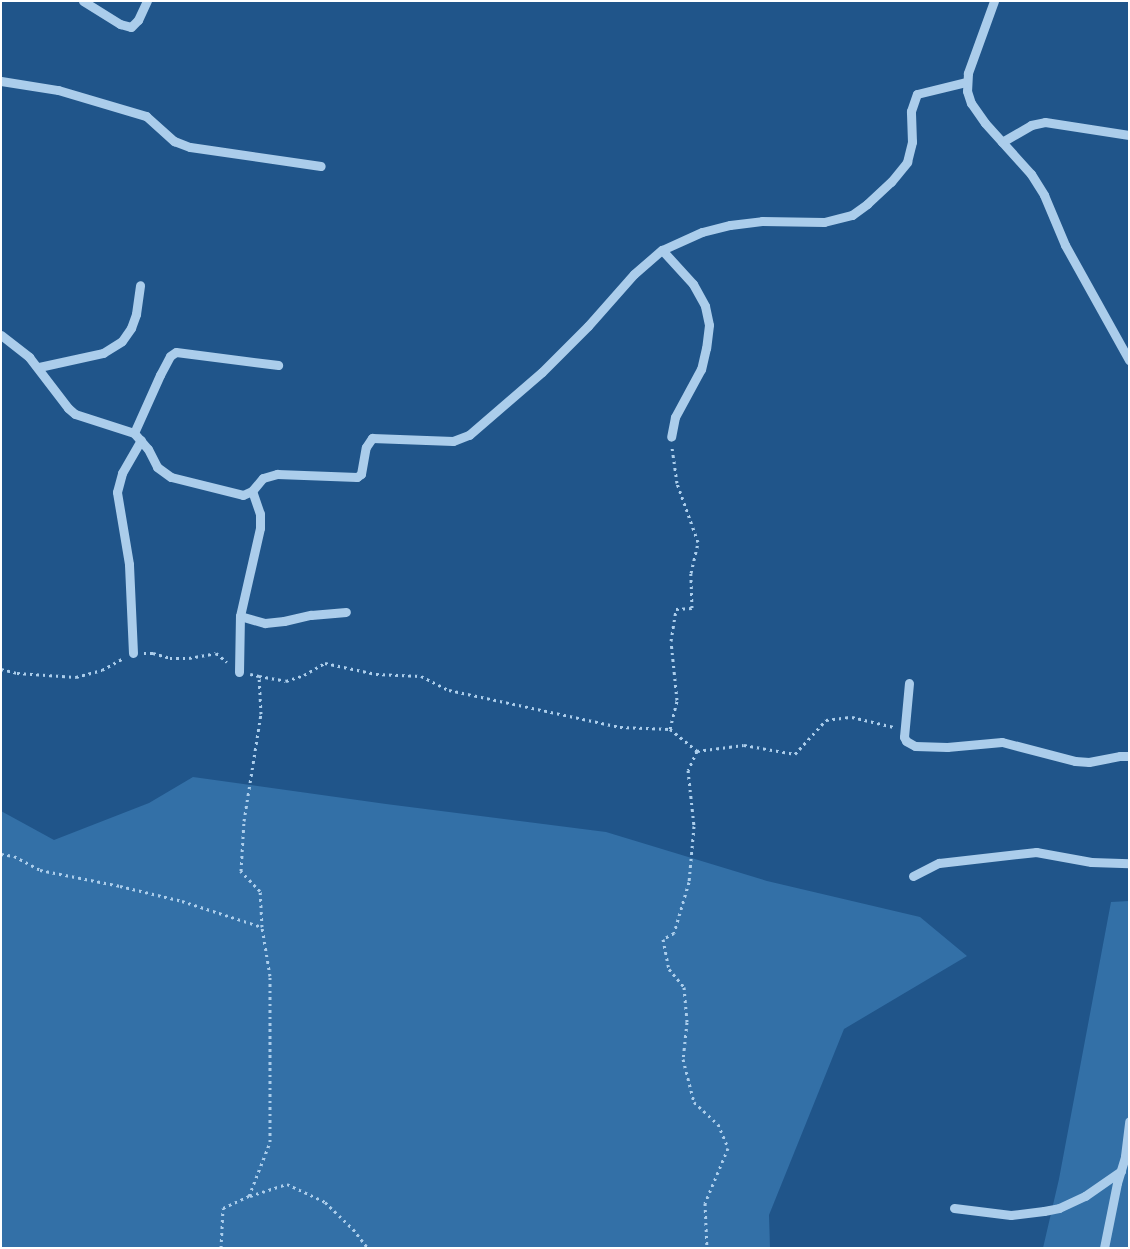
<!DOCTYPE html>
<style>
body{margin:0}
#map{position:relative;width:1130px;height:1249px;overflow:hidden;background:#20558a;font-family:Helvetica,sans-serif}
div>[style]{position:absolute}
.green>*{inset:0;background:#3370a7}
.path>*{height:3px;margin-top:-1.5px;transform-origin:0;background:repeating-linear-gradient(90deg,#abcdeb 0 2.5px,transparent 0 6.5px)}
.minor>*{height:9px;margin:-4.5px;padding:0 4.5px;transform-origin:4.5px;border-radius:4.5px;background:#abcdeb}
span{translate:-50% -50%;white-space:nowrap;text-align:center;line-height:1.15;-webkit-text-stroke:4px #20558a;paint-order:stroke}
.frame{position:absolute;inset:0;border:2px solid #fff;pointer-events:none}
</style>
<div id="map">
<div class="green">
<i style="clip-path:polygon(193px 777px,386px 804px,606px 832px,767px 881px,920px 917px,967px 956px,844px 1029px,769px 1215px,770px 1248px,1px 1248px,1px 811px,54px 840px,149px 803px)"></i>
<i style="clip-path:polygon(1129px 901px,1129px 1248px,1043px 1248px,1059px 1179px,1111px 902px)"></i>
</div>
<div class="path">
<i style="left:144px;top:653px;width:9px"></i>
<i style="left:153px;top:653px;width:18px;rotate:16deg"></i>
<i style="left:170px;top:658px;width:19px"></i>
<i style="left:189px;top:658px;width:27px;rotate:-10deg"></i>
<i style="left:216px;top:653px;width:14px;rotate:39deg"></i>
<i style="left:1px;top:669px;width:16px;rotate:14deg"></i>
<i style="left:17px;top:673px;width:59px;rotate:3.9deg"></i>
<i style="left:76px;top:677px;width:27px;rotate:-15deg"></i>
<i style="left:102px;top:670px;width:25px;rotate:-29deg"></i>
<i style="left:259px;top:676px;width:27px;rotate:10deg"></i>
<i style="left:286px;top:681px;width:19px;rotate:-18deg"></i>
<i style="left:304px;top:675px;width:24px;rotate:-30deg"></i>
<i style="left:325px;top:663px;width:52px;rotate:12.2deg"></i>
<i style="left:376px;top:674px;width:45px;rotate:2.5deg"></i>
<i style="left:421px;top:676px;width:31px;rotate:27deg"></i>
<i style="left:449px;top:690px;width:175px;rotate:12.2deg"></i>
<i style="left:620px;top:727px;width:50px;rotate:2.3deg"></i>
<i style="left:670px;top:729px;width:35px;rotate:39deg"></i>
<i style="left:697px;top:751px;width:47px;rotate:-7.3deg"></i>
<i style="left:744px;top:745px;width:52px;rotate:10deg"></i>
<i style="left:795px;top:754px;width:46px;rotate:-47.6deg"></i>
<i style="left:826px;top:720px;width:26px;rotate:-7deg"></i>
<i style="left:852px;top:717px;width:43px;rotate:13.4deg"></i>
<i style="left:670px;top:729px;width:30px;rotate:-76deg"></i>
<i style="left:677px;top:700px;width:59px;rotate:-95.8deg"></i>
<i style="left:671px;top:641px;width:32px;rotate:-81deg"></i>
<i style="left:676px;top:609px;width:16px;rotate:-4deg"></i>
<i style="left:692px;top:608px;width:35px;rotate:-92deg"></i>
<i style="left:691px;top:573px;width:32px;rotate:-77deg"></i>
<i style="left:698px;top:542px;width:63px;rotate:-109.6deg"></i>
<i style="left:677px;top:483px;width:36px;rotate:-98deg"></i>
<i style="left:697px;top:751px;width:21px;rotate:115deg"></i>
<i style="left:688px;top:770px;width:56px;rotate:83.9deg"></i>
<i style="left:694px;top:826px;width:56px;rotate:95.1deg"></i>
<i style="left:689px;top:882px;width:53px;rotate:106.4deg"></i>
<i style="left:674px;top:933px;width:13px;rotate:151deg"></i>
<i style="left:663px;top:939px;width:31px;rotate:79deg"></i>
<i style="left:669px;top:969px;width:23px;rotate:50deg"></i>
<i style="left:684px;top:987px;width:35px;rotate:85deg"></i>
<i style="left:687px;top:1022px;width:37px;rotate:96deg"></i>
<i style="left:683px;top:1059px;width:44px;rotate:75.7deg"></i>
<i style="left:694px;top:1102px;width:33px;rotate:43deg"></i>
<i style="left:718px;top:1124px;width:26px;rotate:67deg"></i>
<i style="left:728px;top:1148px;width:60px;rotate:112.7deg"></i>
<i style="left:705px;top:1203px;width:45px;rotate:87.5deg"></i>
<i style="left:1px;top:854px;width:13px;rotate:9deg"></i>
<i style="left:14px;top:856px;width:30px;rotate:28deg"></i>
<i style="left:40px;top:870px;width:82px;rotate:11.3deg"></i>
<i style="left:120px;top:886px;width:64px;rotate:13.6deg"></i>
<i style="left:182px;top:901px;width:84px;rotate:18deg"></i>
<i style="left:262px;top:927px;width:36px;rotate:-93deg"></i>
<i style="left:260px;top:891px;width:28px;rotate:-134deg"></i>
<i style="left:241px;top:871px;width:50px;rotate:-86.6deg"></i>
<i style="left:244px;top:821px;width:108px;rotate:-81deg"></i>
<i style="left:261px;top:714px;width:38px;rotate:-93deg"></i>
<i style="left:259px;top:676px;width:9px;rotate:-167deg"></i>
<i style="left:250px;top:1196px;width:39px;rotate:-18deg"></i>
<i style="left:287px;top:1184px;width:42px;rotate:25.3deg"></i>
<i style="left:325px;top:1202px;width:39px;rotate:44deg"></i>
<i style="left:353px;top:1229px;width:24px;rotate:52deg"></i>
<i style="left:221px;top:1248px;width:40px;rotate:-87.1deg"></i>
<i style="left:223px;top:1208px;width:29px;rotate:-25deg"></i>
<i style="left:249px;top:1196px;width:58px;rotate:-68.7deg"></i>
<i style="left:270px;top:1142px;width:166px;rotate:-90deg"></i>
<i style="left:270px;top:976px;width:50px;rotate:-99.3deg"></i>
</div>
<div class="minor">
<i style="left:83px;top:1px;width:44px;rotate:31.9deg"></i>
<i style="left:120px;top:24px;width:11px;rotate:15deg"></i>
<i style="left:131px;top:27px;width:10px;rotate:-45deg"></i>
<i style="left:138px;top:20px;width:21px;rotate:-65deg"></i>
<i style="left:994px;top:1px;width:77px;rotate:109.9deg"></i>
<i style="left:968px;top:73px;width:18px;rotate:93deg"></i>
<i style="left:967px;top:91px;width:13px;rotate:72deg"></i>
<i style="left:971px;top:103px;width:24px;rotate:55deg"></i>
<i style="left:985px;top:123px;width:69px;rotate:48deg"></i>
<i style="left:1031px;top:174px;width:25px;rotate:58deg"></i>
<i style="left:1044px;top:195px;width:54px;rotate:67.2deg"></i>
<i style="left:1065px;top:245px;width:132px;rotate:60.9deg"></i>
<i style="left:1px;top:81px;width:58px;rotate:9deg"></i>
<i style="left:58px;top:90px;width:92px;rotate:16.5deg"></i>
<i style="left:146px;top:116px;width:38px;rotate:42deg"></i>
<i style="left:174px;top:141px;width:17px;rotate:21deg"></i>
<i style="left:190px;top:147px;width:132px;rotate:8.3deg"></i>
<i style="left:1002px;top:142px;width:34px;rotate:-30deg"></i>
<i style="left:1031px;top:125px;width:14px;rotate:-12deg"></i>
<i style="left:1045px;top:122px;width:85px;rotate:8.8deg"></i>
<i style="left:662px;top:250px;width:46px;rotate:47.6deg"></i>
<i style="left:693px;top:284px;width:25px;rotate:61deg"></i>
<i style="left:705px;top:306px;width:19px;rotate:78deg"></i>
<i style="left:709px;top:325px;width:23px;rotate:97deg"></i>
<i style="left:706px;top:348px;width:22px;rotate:103deg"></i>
<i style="left:701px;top:369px;width:55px;rotate:118.4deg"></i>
<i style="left:675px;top:417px;width:20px;rotate:101deg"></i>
<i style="left:1px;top:335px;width:36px;rotate:38deg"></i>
<i style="left:29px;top:357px;width:64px;rotate:52.6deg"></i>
<i style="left:68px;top:408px;width:9px;rotate:41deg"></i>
<i style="left:75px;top:414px;width:62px;rotate:17.9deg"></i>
<i style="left:134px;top:433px;width:21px;rotate:49deg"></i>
<i style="left:148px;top:449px;width:20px;rotate:63deg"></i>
<i style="left:157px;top:467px;width:17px;rotate:36deg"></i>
<i style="left:171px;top:477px;width:74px;rotate:14deg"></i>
<i style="left:243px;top:495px;width:10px;rotate:-24deg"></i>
<i style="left:252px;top:491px;width:17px;rotate:-50deg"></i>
<i style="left:263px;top:478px;width:15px;rotate:-16deg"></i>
<i style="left:277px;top:474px;width:80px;rotate:2.1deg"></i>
<i style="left:357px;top:477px;width:5px;rotate:-37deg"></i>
<i style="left:361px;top:474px;width:27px;rotate:-80deg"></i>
<i style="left:366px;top:447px;width:11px;rotate:-56deg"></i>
<i style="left:372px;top:438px;width:81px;rotate:2.1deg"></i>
<i style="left:453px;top:441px;width:17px;rotate:-21deg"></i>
<i style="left:469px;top:435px;width:96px;rotate:-40.8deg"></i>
<i style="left:542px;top:372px;width:65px;rotate:-45deg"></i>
<i style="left:588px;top:326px;width:69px;rotate:-48.5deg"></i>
<i style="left:634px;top:274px;width:37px;rotate:-41deg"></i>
<i style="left:662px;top:250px;width:44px;rotate:-24.2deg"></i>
<i style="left:702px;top:232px;width:29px;rotate:-14deg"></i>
<i style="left:730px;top:225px;width:32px;rotate:-7deg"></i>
<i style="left:762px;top:221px;width:62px;rotate:0.9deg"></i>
<i style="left:824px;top:222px;width:29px;rotate:-14deg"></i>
<i style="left:852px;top:215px;width:19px;rotate:-36deg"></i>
<i style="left:867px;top:204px;width:33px;rotate:-43deg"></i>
<i style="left:891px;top:182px;width:26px;rotate:-51deg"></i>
<i style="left:907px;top:162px;width:21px;rotate:-76deg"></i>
<i style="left:912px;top:142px;width:31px;rotate:-92deg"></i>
<i style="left:911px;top:111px;width:18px;rotate:-71deg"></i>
<i style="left:917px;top:94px;width:50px;rotate:-13.8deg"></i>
<i style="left:39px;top:367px;width:66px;rotate:-12.3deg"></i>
<i style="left:103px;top:353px;width:22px;rotate:-32deg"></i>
<i style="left:122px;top:341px;width:16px;rotate:-55deg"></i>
<i style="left:131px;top:328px;width:15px;rotate:-70deg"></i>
<i style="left:136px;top:314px;width:29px;rotate:-82deg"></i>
<i style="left:134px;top:433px;width:64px;rotate:-65.9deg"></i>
<i style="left:160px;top:375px;width:21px;rotate:-62deg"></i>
<i style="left:170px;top:356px;width:7px;rotate:-34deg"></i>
<i style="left:176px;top:352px;width:103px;rotate:7.3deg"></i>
<i style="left:240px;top:616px;width:26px;rotate:16deg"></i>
<i style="left:265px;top:623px;width:19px;rotate:-6deg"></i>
<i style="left:284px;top:621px;width:28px;rotate:-13deg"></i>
<i style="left:311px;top:615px;width:35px;rotate:-5deg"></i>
<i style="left:133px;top:653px;width:89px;rotate:-92.6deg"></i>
<i style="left:129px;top:564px;width:73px;rotate:-99.5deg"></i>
<i style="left:117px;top:492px;width:20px;rotate:-75deg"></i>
<i style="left:122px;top:473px;width:38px;rotate:-60deg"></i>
<i style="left:239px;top:672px;width:56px;rotate:-89deg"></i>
<i style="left:240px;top:616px;width:90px;rotate:-77.2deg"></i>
<i style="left:260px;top:528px;width:14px;rotate:-90deg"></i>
<i style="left:260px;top:514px;width:24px;rotate:-109deg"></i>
<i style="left:909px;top:683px;width:54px;rotate:95.3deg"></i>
<i style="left:904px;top:737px;width:4px;rotate:63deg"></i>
<i style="left:906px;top:741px;width:10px;rotate:29deg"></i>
<i style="left:915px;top:746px;width:32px;rotate:2deg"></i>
<i style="left:947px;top:747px;width:55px;rotate:-5.2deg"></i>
<i style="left:1002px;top:742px;width:75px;rotate:14.6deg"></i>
<i style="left:1075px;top:761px;width:14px;rotate:4deg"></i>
<i style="left:1089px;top:762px;width:32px;rotate:-11deg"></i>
<i style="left:1120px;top:756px;width:9px"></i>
<i style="left:913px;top:876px;width:29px;rotate:-27deg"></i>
<i style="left:939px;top:863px;width:98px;rotate:-6.5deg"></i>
<i style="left:1036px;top:852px;width:56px;rotate:10.3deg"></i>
<i style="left:1091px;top:862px;width:38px;rotate:2deg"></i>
<i style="left:954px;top:1208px;width:57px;rotate:7deg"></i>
<i style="left:1011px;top:1215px;width:33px;rotate:-7deg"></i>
<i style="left:1044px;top:1211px;width:15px;rotate:-11deg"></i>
<i style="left:1059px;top:1208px;width:29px;rotate:-25deg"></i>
<i style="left:1085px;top:1196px;width:44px;rotate:-34.8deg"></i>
<i style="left:1104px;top:1248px;width:66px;rotate:-78.7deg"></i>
<i style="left:1117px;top:1183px;width:28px;rotate:-73deg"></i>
<i style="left:1125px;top:1156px;width:35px;rotate:-83deg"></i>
</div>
<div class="frame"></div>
</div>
